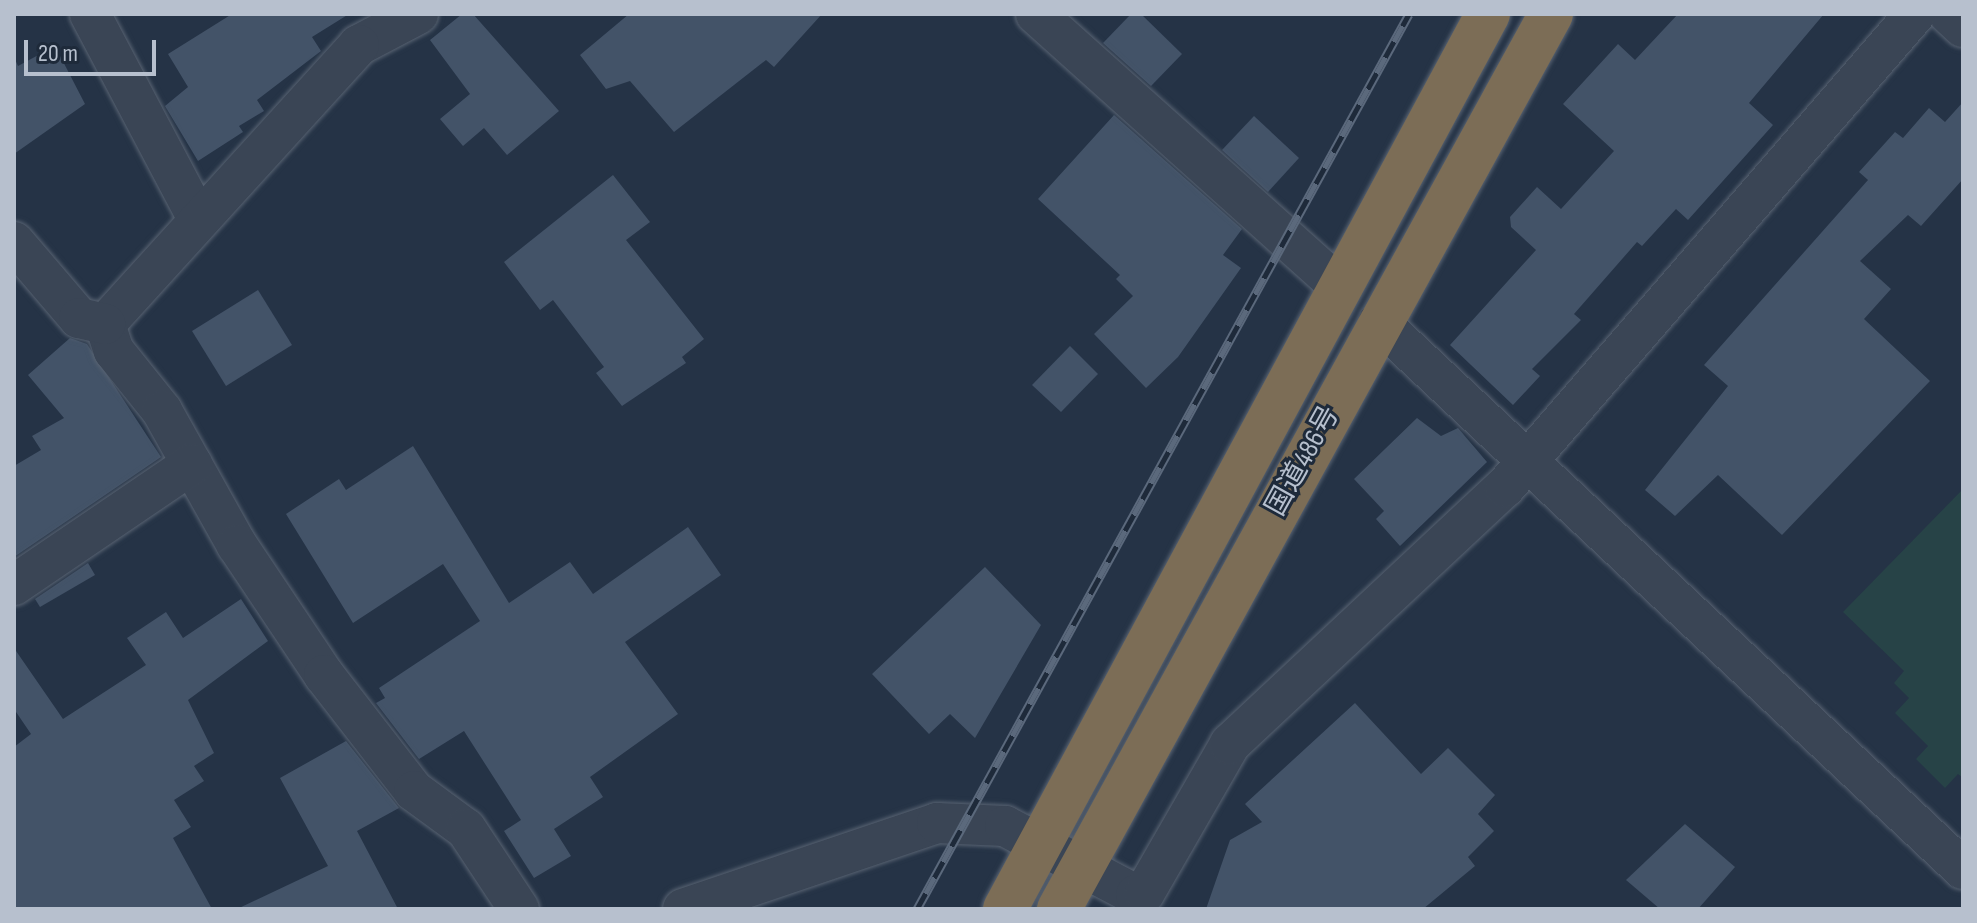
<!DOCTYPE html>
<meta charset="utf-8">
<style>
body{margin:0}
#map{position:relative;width:1977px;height:923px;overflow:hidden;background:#253346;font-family:"Sofia Sans Condensed","Noto Sans JP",sans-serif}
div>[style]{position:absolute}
.green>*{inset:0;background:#274347}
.building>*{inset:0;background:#435368}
.roads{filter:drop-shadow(0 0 2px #586372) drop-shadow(0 0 2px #586372)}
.street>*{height:40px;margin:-20px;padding:0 20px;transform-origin:20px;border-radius:20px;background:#3a4555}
.highway>*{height:44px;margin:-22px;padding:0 22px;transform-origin:22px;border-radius:22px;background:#7c6d56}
.rail>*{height:9px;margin-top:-4.5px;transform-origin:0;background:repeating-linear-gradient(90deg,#1e2a3a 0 18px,#5b697c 0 36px);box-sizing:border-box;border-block:2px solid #5b697c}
span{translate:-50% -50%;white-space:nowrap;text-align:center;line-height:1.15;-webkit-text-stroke:6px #1e2a3a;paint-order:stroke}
.street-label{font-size:28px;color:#b7c0ce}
.frame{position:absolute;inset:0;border:16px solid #b7c0ce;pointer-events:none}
.scale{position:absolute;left:24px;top:40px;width:132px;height:36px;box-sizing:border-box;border:4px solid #b7c0ce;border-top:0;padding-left:10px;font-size:24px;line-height:28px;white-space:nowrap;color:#b7c0ce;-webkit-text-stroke:6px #1e2a3a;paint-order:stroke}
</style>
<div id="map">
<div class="green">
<i style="clip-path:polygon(1963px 489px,1963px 778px,1958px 774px,1945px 788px,1916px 759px,1928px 746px,1895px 713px,1909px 698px,1894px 683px,1904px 671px,1843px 612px)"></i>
</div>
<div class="building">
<i style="clip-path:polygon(232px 14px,349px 14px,312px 37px,321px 51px,257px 100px,264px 111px,239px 126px,243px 132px,198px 161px,165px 106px,188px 87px,168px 54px)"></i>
<i style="clip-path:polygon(462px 14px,473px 14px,559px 111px,507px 155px,484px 128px,463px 146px,440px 119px,470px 94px,430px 40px)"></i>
<i style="clip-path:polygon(629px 14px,822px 14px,774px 67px,766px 60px,674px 132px,630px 81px,606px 89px,580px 55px)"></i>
<i style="clip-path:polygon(1131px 14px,1141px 14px,1182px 54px,1151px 86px,1103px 43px)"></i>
<i style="clip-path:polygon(1678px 14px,1824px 14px,1749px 103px,1773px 125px,1688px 220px,1676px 209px,1642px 246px,1637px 242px,1574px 314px,1581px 320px,1532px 369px,1540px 376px,1513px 405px,1450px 345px,1536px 250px,1511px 227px,1510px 217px,1537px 187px,1561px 209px,1614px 151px,1563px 104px,1618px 44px,1635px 60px)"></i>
<i style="clip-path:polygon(55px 46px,85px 104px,14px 154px,14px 57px,18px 66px)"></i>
<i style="clip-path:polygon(1963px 102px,1963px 179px,1921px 226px,1908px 215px,1860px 261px,1891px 289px,1864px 319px,1930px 381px,1782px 535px,1718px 475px,1675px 516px,1645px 490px,1728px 386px,1704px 365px,1868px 180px,1859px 172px,1895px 132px,1903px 138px,1929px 108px,1945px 122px)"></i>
<i style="clip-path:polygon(1114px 115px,1242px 229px,1223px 255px,1241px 268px,1178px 357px,1146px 388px,1094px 334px,1133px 296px,1116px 279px,1120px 275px,1038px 199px)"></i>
<i style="clip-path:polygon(1254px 116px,1299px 158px,1268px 192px,1222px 150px)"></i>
<i style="clip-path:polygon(613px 175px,650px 222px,626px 240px,704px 339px,682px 357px,686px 363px,622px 406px,596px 373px,604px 367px,553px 300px,540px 310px,504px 262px)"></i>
<i style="clip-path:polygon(258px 290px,292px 345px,226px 386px,192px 331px)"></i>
<i style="clip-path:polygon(70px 338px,87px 344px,161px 457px,14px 557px,14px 466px,41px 450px,32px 436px,64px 418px,28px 375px)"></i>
<i style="clip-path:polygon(1070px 346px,1098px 374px,1061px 412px,1032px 385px)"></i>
<i style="clip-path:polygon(1417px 418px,1441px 436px,1458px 428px,1487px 462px,1400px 546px,1376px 519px,1384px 511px,1354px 479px)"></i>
<i style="clip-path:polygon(413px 446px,509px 603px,570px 562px,593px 594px,688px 527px,721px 575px,625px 642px,678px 714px,590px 777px,603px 797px,554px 829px,571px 856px,534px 878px,504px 831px,521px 820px,464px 731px,419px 759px,376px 703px,385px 698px,379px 688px,480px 621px,443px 564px,353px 623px,286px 514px,339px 479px,346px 490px)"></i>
<i style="clip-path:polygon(88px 563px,95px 575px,40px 607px,35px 599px)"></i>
<i style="clip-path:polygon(985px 567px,1041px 625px,975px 738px,950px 714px,929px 734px,872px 674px)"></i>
<i style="clip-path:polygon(241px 599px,268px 641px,188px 700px,214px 753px,194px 766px,204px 781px,174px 800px,191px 827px,173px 838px,212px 909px,14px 909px,14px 747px,31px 734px,14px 709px,14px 648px,63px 719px,146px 665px,127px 638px,166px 612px,183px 638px)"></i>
<i style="clip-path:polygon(1355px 703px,1421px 774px,1448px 748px,1495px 795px,1478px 814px,1494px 831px,1468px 857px,1475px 866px,1423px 909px,1206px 909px,1230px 840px,1262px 822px,1245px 804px)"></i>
<i style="clip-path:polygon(346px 741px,399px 808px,357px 831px,398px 909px,237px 909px,328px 866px,280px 778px)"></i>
<i style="clip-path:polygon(1685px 824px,1735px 867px,1698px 909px,1660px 909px,1626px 880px)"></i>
</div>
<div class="roads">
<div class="street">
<i style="left:90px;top:14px;width:232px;rotate:62.2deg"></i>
<i style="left:418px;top:14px;width:67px;rotate:152.3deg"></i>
<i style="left:359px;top:45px;width:377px;rotate:132.3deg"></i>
<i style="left:105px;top:324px;width:28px;rotate:72deg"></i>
<i style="left:114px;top:351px;width:77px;rotate:51.3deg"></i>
<i style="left:162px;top:411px;width:154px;rotate:60.8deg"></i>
<i style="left:237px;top:545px;width:156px;rotate:56.2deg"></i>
<i style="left:324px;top:675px;width:147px;rotate:52.2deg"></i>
<i style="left:414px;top:791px;width:64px;rotate:36.2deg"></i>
<i style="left:466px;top:829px;width:96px;rotate:56.5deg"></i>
<i style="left:1036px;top:14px;width:406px;rotate:41.9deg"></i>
<i style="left:1949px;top:14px;width:19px;rotate:43deg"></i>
<i style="left:14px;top:242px;width:100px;rotate:49.5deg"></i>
<i style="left:79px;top:318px;width:27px;rotate:13deg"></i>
<i style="left:1379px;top:322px;width:800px;rotate:43.13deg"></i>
<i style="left:14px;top:585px;width:215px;rotate:-34.2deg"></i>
<i style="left:683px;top:909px;width:268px;rotate:-18.7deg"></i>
<i style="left:937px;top:823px;width:68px;rotate:2.5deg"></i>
<i style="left:1005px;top:826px;width:148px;rotate:27.8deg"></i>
<i style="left:1136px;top:895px;width:9px;rotate:-18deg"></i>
<i style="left:1145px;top:892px;width:171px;rotate:-60.1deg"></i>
<i style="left:1230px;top:744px;width:376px;rotate:-43.1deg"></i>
<i style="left:1505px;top:487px;width:626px;rotate:-49.08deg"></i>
</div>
<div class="highway">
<i style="left:1005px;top:909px;width:1017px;rotate:-61.65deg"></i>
<i style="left:1059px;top:909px;width:1021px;rotate:-61.2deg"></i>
</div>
</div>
<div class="rail">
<i style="left:917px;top:909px;width:1021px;rotate:-61.2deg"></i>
</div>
<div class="street-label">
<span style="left:1303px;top:461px;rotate:-61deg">国道486号</span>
</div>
<div class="frame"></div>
<div class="scale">20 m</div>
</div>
